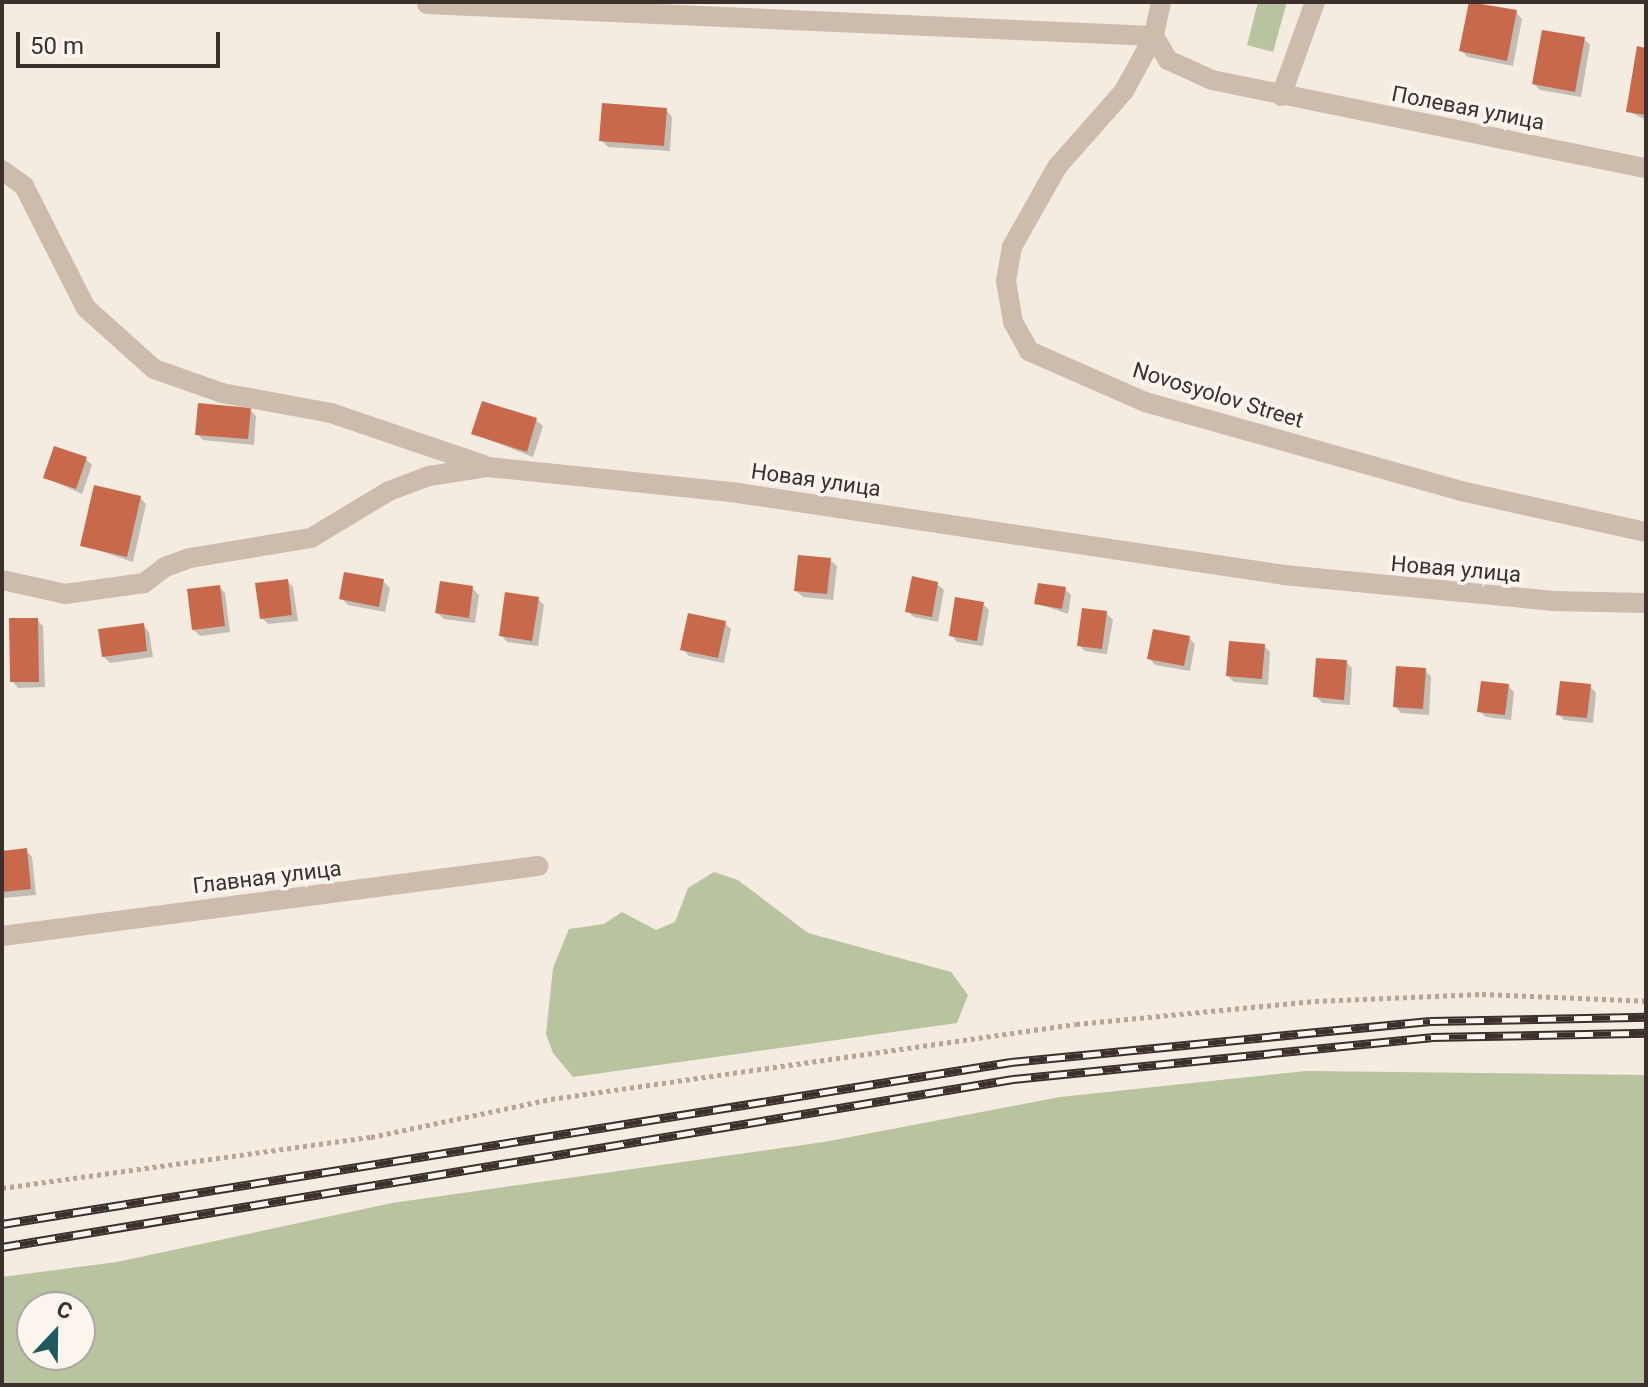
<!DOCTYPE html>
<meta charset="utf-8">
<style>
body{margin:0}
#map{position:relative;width:1648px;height:1387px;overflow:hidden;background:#f4ebe1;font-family:Roboto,sans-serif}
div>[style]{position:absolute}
.green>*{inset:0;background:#b8c4a0}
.shadow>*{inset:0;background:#0003}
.building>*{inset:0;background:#c8694b}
.path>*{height:5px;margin-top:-2.5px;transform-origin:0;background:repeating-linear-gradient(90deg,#b9a596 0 4px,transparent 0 8px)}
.minor>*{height:20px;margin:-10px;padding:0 10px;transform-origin:10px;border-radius:10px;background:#cdbbac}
.rail>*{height:9px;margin-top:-4.5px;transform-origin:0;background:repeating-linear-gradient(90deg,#fbf5ee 0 18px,#3b302b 0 36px);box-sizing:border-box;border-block:2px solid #3b302b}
span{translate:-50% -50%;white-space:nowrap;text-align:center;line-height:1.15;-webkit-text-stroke:7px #fbf5ee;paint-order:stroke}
.street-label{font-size:22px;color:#3b302b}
.frame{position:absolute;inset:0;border:4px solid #3b302b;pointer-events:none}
.north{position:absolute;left:16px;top:1291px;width:80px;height:80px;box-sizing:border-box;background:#fbf5ee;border:2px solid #aea6a0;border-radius:50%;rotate:22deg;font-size:22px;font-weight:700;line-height:32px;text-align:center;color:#3b302b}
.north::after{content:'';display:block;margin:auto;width:28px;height:36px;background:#1f5a5e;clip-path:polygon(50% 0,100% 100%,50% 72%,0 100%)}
.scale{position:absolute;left:16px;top:32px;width:204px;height:36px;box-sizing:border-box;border:4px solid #3b302b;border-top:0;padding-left:10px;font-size:24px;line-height:28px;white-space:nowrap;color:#3b302b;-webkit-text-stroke:6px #fbf5ee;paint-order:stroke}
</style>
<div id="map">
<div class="green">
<i style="clip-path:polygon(1258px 2px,1287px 2px,1273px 52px,1247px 45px)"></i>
<i style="clip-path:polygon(714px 872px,738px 880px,808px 933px,951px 972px,968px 995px,957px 1023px,573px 1077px,553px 1053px,546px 1034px,553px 968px,569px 929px,604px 924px,622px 912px,656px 930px,675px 922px,688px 888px)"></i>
<i style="clip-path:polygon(evenodd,1306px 1071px,1646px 1075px,1646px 1385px,2px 1385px,2px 1277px,117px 1262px,392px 1203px,824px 1142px,1060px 1097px,1306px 1071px,32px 1307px,80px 1307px,80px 1355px,32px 1355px,32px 1307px)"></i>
</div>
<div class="shadow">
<i style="clip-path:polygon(1516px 12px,1522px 19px,1513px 66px,1468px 57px,1461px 51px)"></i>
<i style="clip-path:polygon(1584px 39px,1590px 45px,1581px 97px,1540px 90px,1534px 84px)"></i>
<i style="clip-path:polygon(1646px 50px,1646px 120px,1628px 111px)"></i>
<i style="clip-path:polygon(666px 110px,672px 117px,670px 151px,608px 147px,601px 140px)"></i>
<i style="clip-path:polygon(250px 410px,256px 416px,254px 445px,203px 440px,197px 434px)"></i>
<i style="clip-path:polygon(536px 420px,543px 426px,533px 457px,474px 434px)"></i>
<i style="clip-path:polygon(86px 459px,92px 465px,82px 494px,45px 477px)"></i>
<i style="clip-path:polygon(140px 498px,146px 504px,133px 562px,82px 545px)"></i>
<i style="clip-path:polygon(830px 560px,837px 566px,833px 600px,803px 597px,796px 591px)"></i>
<i style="clip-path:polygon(287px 581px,293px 587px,298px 621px,268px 624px,262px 618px)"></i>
<i style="clip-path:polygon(383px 581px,390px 588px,385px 612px,348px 605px,341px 598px)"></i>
<i style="clip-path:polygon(937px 584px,944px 590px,938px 622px,914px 617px,907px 611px)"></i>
<i style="clip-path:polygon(219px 587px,225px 593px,230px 632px,200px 636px,194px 630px)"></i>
<i style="clip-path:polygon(472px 588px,479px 595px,475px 623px,444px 619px,437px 613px)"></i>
<i style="clip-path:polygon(1065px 589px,1071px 595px,1068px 614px,1036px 603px)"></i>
<i style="clip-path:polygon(538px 599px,544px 605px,538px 646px,507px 642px,501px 635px)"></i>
<i style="clip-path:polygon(983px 604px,989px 610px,983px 646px,957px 642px,951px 635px)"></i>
<i style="clip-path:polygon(1106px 613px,1113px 620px,1107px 654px,1085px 651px,1079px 645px)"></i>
<i style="clip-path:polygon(37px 620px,43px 626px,45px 687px,18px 688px,12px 681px)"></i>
<i style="clip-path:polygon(725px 623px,731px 629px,724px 663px,689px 656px,683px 649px)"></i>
<i style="clip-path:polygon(143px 625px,149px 632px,153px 657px,110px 663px,103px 656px)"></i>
<i style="clip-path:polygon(1189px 638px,1195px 644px,1190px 671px,1155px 665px,1149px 658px)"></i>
<i style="clip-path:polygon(1264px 646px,1270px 652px,1268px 685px,1234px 682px,1228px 676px)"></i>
<i style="clip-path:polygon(1346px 662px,1352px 668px,1350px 705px,1322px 703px,1316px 696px)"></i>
<i style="clip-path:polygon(1425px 670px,1431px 677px,1429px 715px,1401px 713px,1395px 706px)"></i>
<i style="clip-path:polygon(1508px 686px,1514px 692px,1511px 720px,1486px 717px,1479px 711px)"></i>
<i style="clip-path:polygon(1590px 686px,1596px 693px,1593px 723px,1564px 720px,1558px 714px)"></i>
<i style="clip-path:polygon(26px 850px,32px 857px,36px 895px,2px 898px,2px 853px)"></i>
</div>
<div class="building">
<i style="clip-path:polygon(1469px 2px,1517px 10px,1507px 61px,1459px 51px)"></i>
<i style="clip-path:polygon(1542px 30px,1585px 37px,1575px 92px,1532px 84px)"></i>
<i style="clip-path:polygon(1637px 46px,1646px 48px,1646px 115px,1626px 112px)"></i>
<i style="clip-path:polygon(602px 103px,667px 108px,664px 146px,599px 141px)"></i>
<i style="clip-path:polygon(482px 401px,537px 418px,527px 452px,471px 434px)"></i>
<i style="clip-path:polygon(198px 403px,251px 408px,248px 439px,195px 435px)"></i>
<i style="clip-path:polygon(54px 446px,87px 457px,76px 489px,43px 478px)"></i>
<i style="clip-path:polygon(94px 485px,141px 496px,127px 557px,80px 546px)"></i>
<i style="clip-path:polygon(798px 555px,831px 558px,827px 594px,794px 591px)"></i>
<i style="clip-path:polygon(344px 572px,384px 579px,379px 607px,339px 599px)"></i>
<i style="clip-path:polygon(912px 576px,938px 582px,932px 617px,905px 612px)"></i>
<i style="clip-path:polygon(288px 579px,292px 615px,260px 619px,255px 583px)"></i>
<i style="clip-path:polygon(440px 581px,473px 586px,469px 618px,435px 613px)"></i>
<i style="clip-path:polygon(1038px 583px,1066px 587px,1062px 609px,1034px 604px)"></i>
<i style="clip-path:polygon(220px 585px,225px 626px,192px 630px,187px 589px)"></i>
<i style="clip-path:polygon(505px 592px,539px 597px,532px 641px,499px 636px)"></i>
<i style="clip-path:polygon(955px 597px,984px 602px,977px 641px,949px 636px)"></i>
<i style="clip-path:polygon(1082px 608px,1107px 611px,1102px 649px,1077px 646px)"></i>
<i style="clip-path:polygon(688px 613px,726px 621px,718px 658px,680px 650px)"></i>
<i style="clip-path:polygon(9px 618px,38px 618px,39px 682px,10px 682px)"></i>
<i style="clip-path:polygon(144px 623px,147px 651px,102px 657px,98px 629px)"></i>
<i style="clip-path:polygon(1153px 629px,1190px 636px,1184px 666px,1147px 659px)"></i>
<i style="clip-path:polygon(1229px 641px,1265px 644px,1262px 679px,1226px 676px)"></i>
<i style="clip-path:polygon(1316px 658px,1347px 660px,1344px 700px,1313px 697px)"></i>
<i style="clip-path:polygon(1396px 666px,1426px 668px,1423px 709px,1393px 707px)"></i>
<i style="clip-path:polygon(1481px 681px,1509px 684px,1505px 715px,1477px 712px)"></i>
<i style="clip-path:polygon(1560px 681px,1591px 684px,1587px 718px,1556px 715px)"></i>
<i style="clip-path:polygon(27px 848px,31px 889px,2px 892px,2px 851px)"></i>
</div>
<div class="path">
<i style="left:2px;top:1188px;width:373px;rotate:-7.9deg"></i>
<i style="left:371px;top:1137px;width:184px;rotate:-11.9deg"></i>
<i style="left:551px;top:1099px;width:530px;rotate:-8.13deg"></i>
<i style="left:1076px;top:1024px;width:240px;rotate:-5.5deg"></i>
<i style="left:1315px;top:1001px;width:167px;rotate:-2.4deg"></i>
<i style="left:1482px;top:994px;width:164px;rotate:2.4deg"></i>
</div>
<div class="minor">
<i style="left:1161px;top:2px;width:35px;rotate:102deg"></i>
<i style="left:1154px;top:36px;width:63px;rotate:118.6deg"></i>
<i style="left:1124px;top:91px;width:101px;rotate:131.4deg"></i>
<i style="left:1057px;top:167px;width:92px;rotate:119.4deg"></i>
<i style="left:1012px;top:247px;width:35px;rotate:100deg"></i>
<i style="left:1006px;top:281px;width:42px;rotate:80.3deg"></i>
<i style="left:1013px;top:322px;width:33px;rotate:61deg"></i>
<i style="left:1029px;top:351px;width:127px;rotate:23.7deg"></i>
<i style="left:1145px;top:402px;width:328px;rotate:15.7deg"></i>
<i style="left:1461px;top:491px;width:189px;rotate:12.5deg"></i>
<i style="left:427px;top:4px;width:728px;rotate:2.52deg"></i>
<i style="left:1154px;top:36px;width:28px;rotate:60deg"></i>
<i style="left:1168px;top:60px;width:48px;rotate:24.4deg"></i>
<i style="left:1212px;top:80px;width:443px;rotate:11.5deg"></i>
<i style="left:1281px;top:96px;width:100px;rotate:-70.1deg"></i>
<i style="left:2px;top:170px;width:27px;rotate:36deg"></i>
<i style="left:24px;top:186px;width:137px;rotate:63.1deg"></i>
<i style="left:86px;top:308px;width:91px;rotate:41.9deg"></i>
<i style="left:154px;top:369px;width:72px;rotate:19.4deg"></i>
<i style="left:222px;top:393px;width:111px;rotate:10.4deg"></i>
<i style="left:331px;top:413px;width:162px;rotate:18.8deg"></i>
<i style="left:2px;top:580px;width:65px;rotate:12.5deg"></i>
<i style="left:65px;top:594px;width:80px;rotate:-7.9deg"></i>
<i style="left:144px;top:583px;width:26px;rotate:-37deg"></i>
<i style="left:165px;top:567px;width:27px;rotate:-20deg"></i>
<i style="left:190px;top:558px;width:123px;rotate:-9.4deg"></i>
<i style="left:311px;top:538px;width:91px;rotate:-31.1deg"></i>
<i style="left:389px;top:491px;width:43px;rotate:-20.6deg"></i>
<i style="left:429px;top:476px;width:60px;rotate:-8.7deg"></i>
<i style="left:488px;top:467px;width:251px;rotate:5.9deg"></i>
<i style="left:738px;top:493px;width:552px;rotate:8.54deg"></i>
<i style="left:1284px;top:575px;width:269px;rotate:5.5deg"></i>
<i style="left:1552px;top:601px;width:94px;rotate:1.2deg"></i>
<i style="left:2px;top:936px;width:541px;rotate:-7.44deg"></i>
</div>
<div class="rail">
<i style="left:2px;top:1224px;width:1022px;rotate:-9.12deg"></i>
<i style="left:1011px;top:1062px;width:421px;rotate:-5.6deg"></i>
<i style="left:1430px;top:1021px;width:216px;rotate:-1.1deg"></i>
<i style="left:2px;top:1247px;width:1025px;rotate:-9.43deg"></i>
<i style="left:1013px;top:1079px;width:420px;rotate:-5.7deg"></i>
<i style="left:1431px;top:1037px;width:215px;rotate:-1.1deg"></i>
</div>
<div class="street-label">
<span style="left:1468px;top:108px;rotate:11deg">Полевая улица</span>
<span style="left:1218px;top:395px;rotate:17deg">Novosyolov Street</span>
<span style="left:816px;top:480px;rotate:8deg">Новая улица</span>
<span style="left:1456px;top:569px;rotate:5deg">Новая улица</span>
<span style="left:267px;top:877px;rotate:-7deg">Главная улица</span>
</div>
<div class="frame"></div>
<div class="north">С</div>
<div class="scale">50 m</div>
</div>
